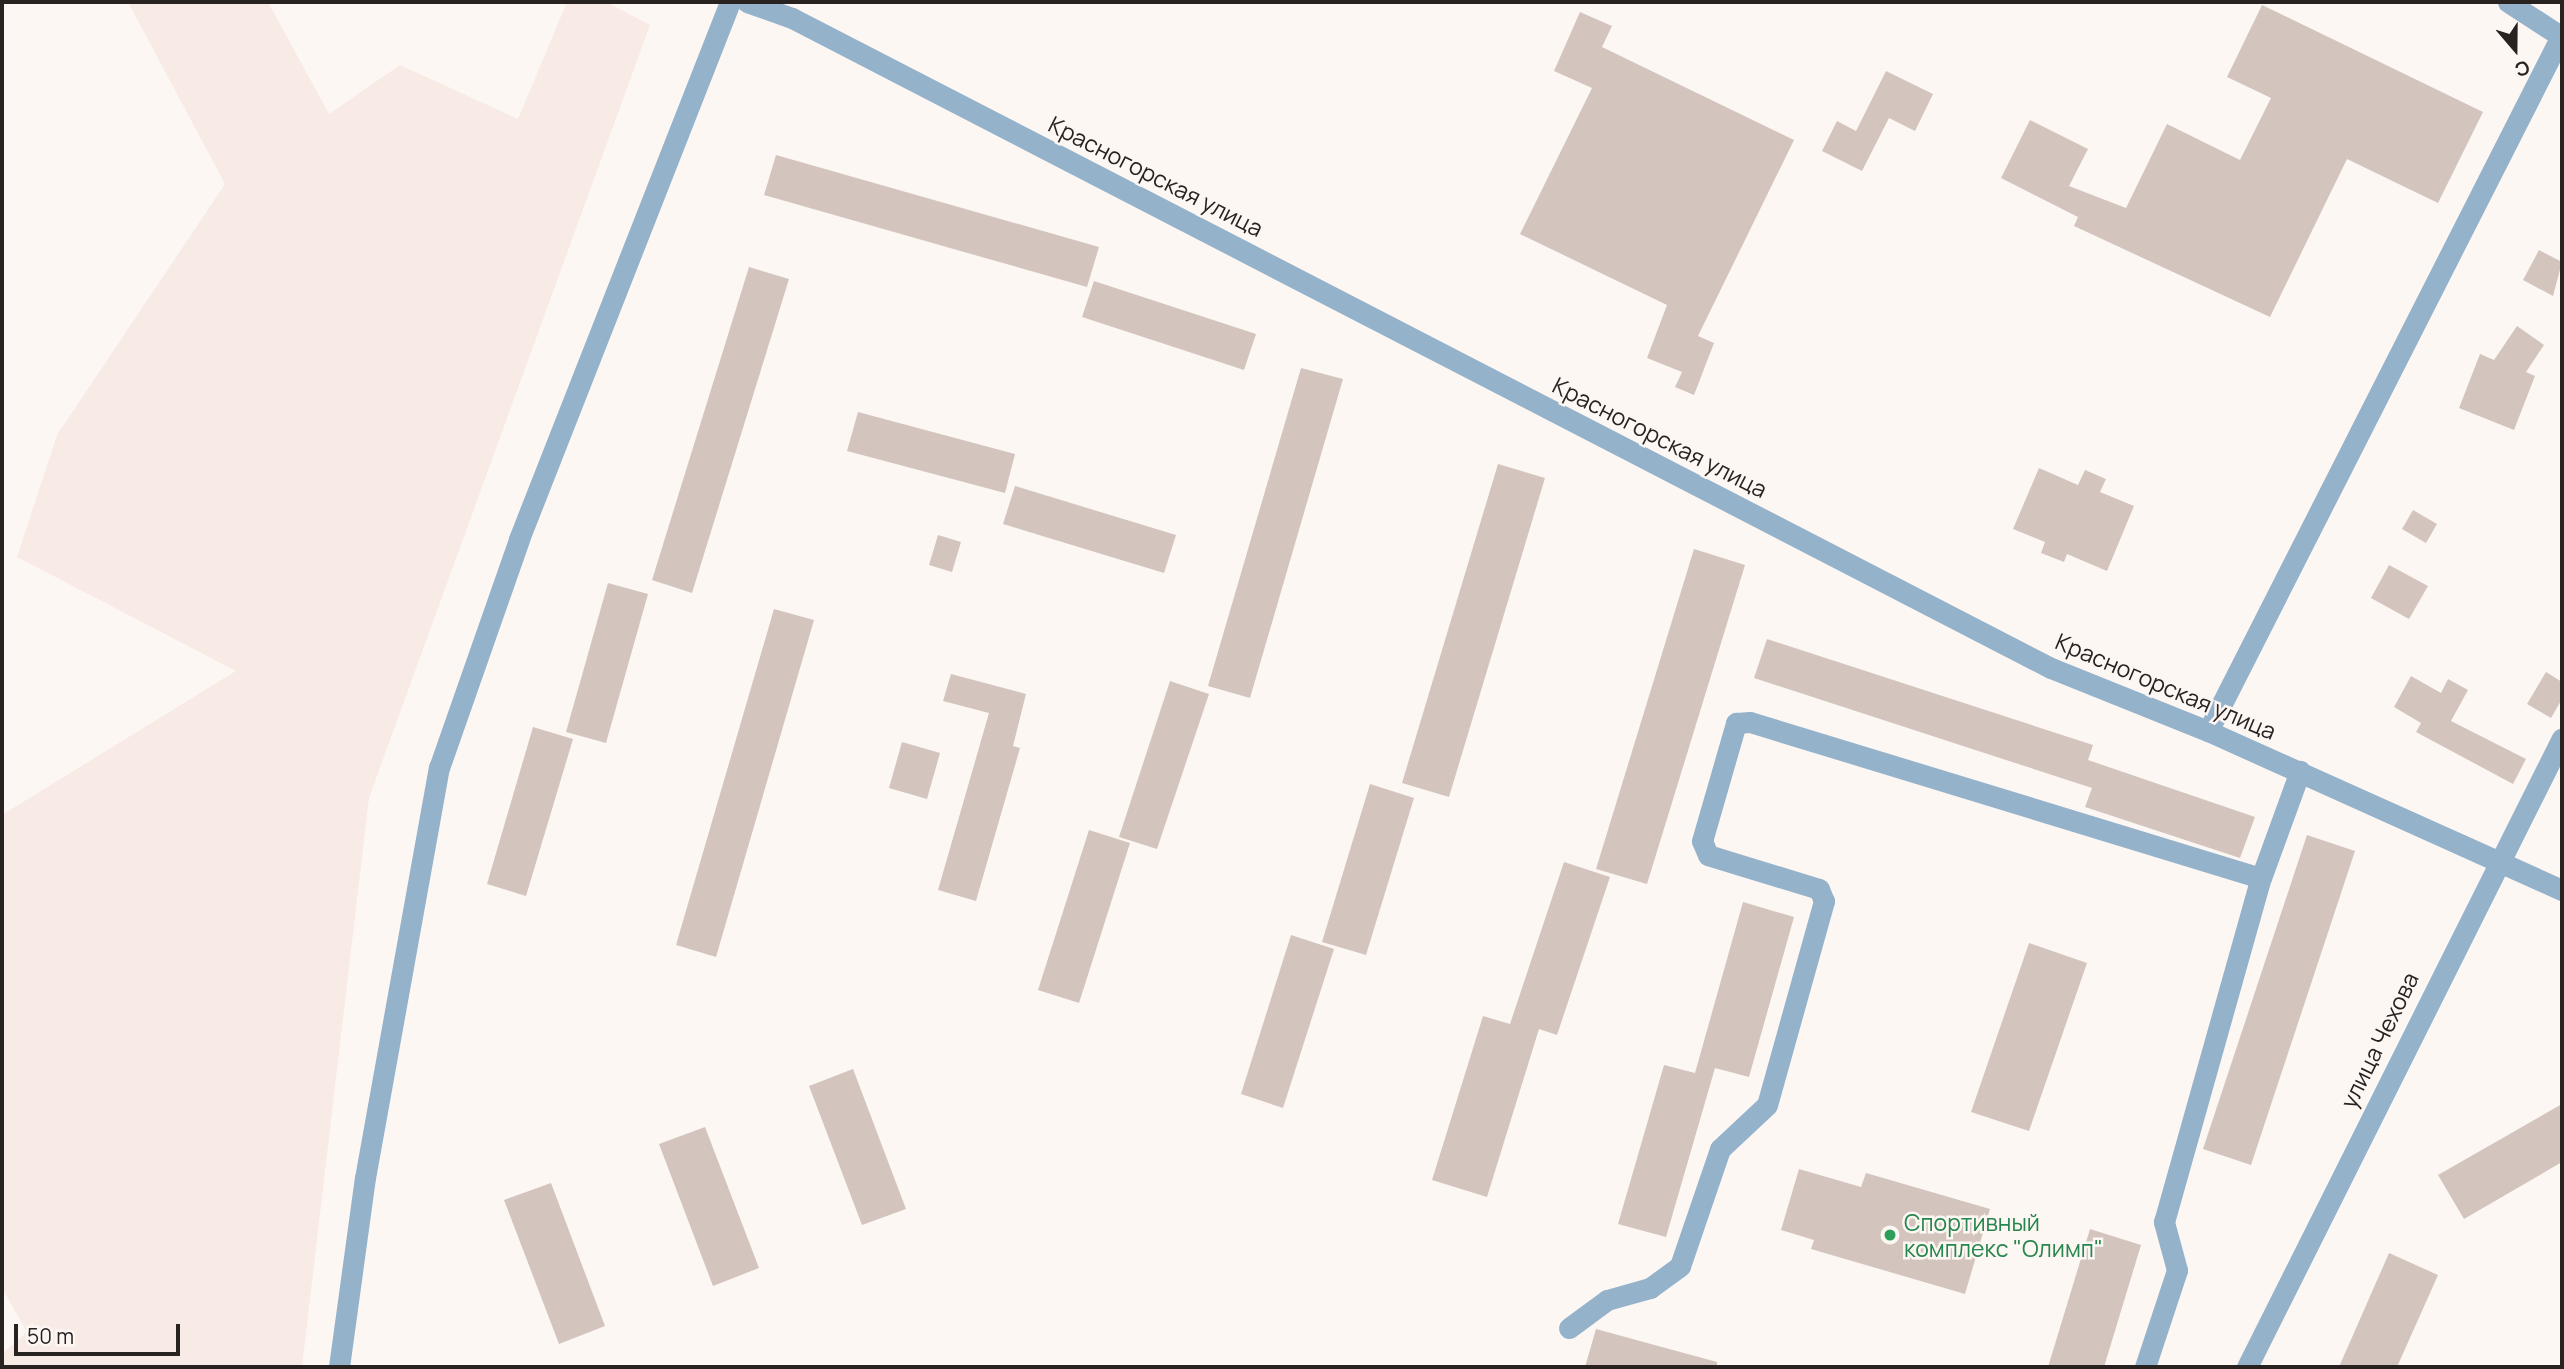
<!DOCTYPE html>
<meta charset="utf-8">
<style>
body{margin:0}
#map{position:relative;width:2564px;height:1369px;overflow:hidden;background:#fdf7f4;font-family:Manrope,sans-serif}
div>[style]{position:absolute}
.built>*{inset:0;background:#f8eae4}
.building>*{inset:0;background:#d3c4be}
.minor>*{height:21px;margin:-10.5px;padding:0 10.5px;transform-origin:10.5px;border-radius:10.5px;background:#95b2cb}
.dots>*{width:19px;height:19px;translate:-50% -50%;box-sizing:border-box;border:4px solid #fdf7f4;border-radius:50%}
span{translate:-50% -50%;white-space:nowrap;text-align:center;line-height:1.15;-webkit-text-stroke:5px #fdf7f4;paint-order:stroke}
.street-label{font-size:23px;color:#282320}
.leisure-label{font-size:23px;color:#27864d}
.left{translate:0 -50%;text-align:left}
.frame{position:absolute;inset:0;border:4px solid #282320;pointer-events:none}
.north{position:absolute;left:2480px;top:14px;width:70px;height:70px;-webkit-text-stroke:5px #fdf7f4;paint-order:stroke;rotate:160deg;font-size:19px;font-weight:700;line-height:28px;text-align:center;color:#282320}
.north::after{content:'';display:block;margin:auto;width:24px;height:32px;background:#282320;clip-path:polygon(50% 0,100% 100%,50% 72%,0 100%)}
.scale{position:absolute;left:14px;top:1324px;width:166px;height:32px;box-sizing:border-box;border:4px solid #282320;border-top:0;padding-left:9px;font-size:21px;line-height:24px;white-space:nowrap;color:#282320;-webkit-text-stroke:5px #fdf7f4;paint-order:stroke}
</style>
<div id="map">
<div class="built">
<i style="clip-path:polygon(128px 2px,268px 2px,329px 114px,400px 65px,518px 119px,567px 2px,606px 2px,650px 25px,369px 798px,302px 1367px,2px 1367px,2px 1354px,27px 1332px,2px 1288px,2px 815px,236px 671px,17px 557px,57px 435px,225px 184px)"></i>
</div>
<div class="building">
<i style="clip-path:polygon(2262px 5px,2483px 112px,2438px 203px,2347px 159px,2270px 317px,2074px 226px,2078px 217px,2001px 178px,2030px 120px,2088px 149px,2069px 186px,2126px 208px,2167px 124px,2240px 160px,2271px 98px,2227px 77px)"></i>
<i style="clip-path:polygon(1580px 12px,1612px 26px,1602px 47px,1794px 140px,1698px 336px,1714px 343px,1694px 395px,1675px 387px,1682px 372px,1647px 358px,1667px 305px,1520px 234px,1592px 88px,1554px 71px)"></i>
<i style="clip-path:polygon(1886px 71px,1933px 94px,1915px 131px,1889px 118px,1862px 171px,1822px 151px,1837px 121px,1856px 131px)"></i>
<i style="clip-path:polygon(776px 155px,1099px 247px,1087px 287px,764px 195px)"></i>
<i style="clip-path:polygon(2539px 250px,2562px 262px,2553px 296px,2523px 280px)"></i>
<i style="clip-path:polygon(749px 267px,789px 279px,692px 593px,652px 580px)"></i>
<i style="clip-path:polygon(1094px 281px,1256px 334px,1244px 370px,1082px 317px)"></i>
<i style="clip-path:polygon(2517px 326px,2544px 345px,2526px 372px,2535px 376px,2514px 430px,2459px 408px,2480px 354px,2494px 360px)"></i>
<i style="clip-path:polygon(1301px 368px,1343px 379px,1250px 698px,1208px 686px)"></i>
<i style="clip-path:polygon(858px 412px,1015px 454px,1005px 493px,847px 451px)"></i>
<i style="clip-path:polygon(1498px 464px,1545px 478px,1449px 797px,1402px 783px)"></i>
<i style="clip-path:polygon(2039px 468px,2078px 485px,2085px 470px,2106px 479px,2100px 492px,2134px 506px,2107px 571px,2067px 554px,2064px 562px,2041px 553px,2045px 542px,2013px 529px)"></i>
<i style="clip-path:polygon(1015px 486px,1176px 535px,1164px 573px,1003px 524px)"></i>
<i style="clip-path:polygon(2413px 510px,2437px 524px,2426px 543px,2402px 529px)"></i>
<i style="clip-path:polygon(938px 535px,961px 542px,952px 572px,929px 565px)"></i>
<i style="clip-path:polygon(1694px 549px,1745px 565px,1647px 884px,1596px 869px)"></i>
<i style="clip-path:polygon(2389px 565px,2428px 586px,2409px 619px,2371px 598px)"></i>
<i style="clip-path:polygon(608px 583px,648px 594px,606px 743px,566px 732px)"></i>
<i style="clip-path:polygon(774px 609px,814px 620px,716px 957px,676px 945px)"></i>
<i style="clip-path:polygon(1767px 639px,2093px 745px,2088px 760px,2255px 817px,2240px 858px,2085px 807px,2092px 788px,1754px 678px)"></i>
<i style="clip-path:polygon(2546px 672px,2562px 682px,2562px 699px,2551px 718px,2527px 704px)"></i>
<i style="clip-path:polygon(951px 674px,1026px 694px,1013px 746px,1020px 748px,976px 901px,938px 890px,989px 713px,943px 701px)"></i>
<i style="clip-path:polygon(2411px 676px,2441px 693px,2448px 679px,2468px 690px,2451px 721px,2526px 759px,2513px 784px,2416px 732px,2421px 723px,2394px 707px)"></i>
<i style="clip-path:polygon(1170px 681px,1209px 694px,1157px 849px,1119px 837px)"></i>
<i style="clip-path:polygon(533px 727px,573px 739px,526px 896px,487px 884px)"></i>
<i style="clip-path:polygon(902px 742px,940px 753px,927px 799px,889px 788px)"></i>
<i style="clip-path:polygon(1370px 784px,1414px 798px,1366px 955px,1322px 942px)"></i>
<i style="clip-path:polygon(1089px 830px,1130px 843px,1079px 1003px,1038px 990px)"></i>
<i style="clip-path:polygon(2307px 835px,2355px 851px,2251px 1165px,2203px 1149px)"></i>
<i style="clip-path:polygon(1564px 862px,1610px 877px,1557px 1035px,1539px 1029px,1487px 1197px,1432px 1180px,1483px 1016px,1510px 1024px)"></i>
<i style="clip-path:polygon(1743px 902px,1794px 917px,1749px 1077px,1715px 1068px,1666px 1237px,1618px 1224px,1664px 1065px,1695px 1073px)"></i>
<i style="clip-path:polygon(1291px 935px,1334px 949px,1283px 1108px,1241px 1094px)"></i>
<i style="clip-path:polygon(2029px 943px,2087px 963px,2029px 1131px,1971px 1112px)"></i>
<i style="clip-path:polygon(853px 1069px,906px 1209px,862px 1225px,809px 1086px)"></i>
<i style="clip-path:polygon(2562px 1104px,2562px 1162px,2464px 1219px,2438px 1175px)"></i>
<i style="clip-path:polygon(705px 1127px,759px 1268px,713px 1286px,659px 1144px)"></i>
<i style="clip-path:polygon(1799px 1169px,1861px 1187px,1866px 1173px,1990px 1209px,1965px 1294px,1811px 1249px,1814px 1240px,1781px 1230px)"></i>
<i style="clip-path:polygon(551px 1183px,605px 1326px,559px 1344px,504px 1200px)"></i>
<i style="clip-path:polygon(2090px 1229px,2141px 1245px,2104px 1367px,2048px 1367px)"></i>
<i style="clip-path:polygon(2389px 1253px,2438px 1275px,2397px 1367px,2339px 1367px)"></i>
<i style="clip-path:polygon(1596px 1329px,1717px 1362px,1717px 1367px,1585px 1367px)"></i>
</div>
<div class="minor">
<i style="left:747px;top:2px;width:48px;rotate:19.6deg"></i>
<i style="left:792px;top:18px;width:1417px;rotate:27.31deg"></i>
<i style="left:2051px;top:668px;width:169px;rotate:21.9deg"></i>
<i style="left:2208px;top:731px;width:388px;rotate:24.2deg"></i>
<i style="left:2508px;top:2px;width:64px;rotate:32.9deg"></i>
<i style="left:2208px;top:731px;width:780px;rotate:-63.07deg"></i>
<i style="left:1569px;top:1328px;width:47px;rotate:-36.4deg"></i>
<i style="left:1607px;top:1300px;width:45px;rotate:-15.6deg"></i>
<i style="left:1650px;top:1288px;width:37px;rotate:-36deg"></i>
<i style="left:1680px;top:1266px;width:124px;rotate:-71.1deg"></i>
<i style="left:1720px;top:1149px;width:64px;rotate:-43.1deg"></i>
<i style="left:1767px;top:1105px;width:212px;rotate:-74.4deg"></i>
<i style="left:1824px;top:901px;width:13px;rotate:-113deg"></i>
<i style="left:1819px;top:889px;width:116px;rotate:-163deg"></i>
<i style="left:1708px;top:855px;width:15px;rotate:-113deg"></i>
<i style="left:1702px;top:841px;width:123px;rotate:-73.9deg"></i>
<i style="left:1736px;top:723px;width:14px;rotate:-4deg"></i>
<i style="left:1750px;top:722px;width:534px;rotate:16.98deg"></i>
<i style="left:2261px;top:878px;width:114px;rotate:-70deg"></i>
<i style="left:339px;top:1367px;width:191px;rotate:-82.2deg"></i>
<i style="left:365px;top:1178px;width:417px;rotate:-79.8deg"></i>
<i style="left:439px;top:768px;width:243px;rotate:-70.7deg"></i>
<i style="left:519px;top:539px;width:577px;rotate:-68.55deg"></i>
<i style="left:2145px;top:1367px;width:102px;rotate:-71.7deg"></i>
<i style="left:2177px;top:1270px;width:50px;rotate:-105.2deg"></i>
<i style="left:2164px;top:1222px;width:357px;rotate:-74.3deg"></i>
<i style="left:2247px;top:1367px;width:703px;rotate:-63.4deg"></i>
</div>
<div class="dots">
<i style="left:1890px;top:1235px;background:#2e9e5b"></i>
</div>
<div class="street-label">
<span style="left:1156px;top:176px;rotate:27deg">Красногорская улица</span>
<span style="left:1660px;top:437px;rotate:27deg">Красногорская улица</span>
<span style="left:2166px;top:686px;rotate:23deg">Красногорская улица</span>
<span style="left:2379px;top:1040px;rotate:-64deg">улица Чехова</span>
</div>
<div class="leisure-label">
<span class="left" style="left:1904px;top:1235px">Спортивный<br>комплекс "Олимп"</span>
</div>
<div class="frame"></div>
<div class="north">С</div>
<div class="scale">50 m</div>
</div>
